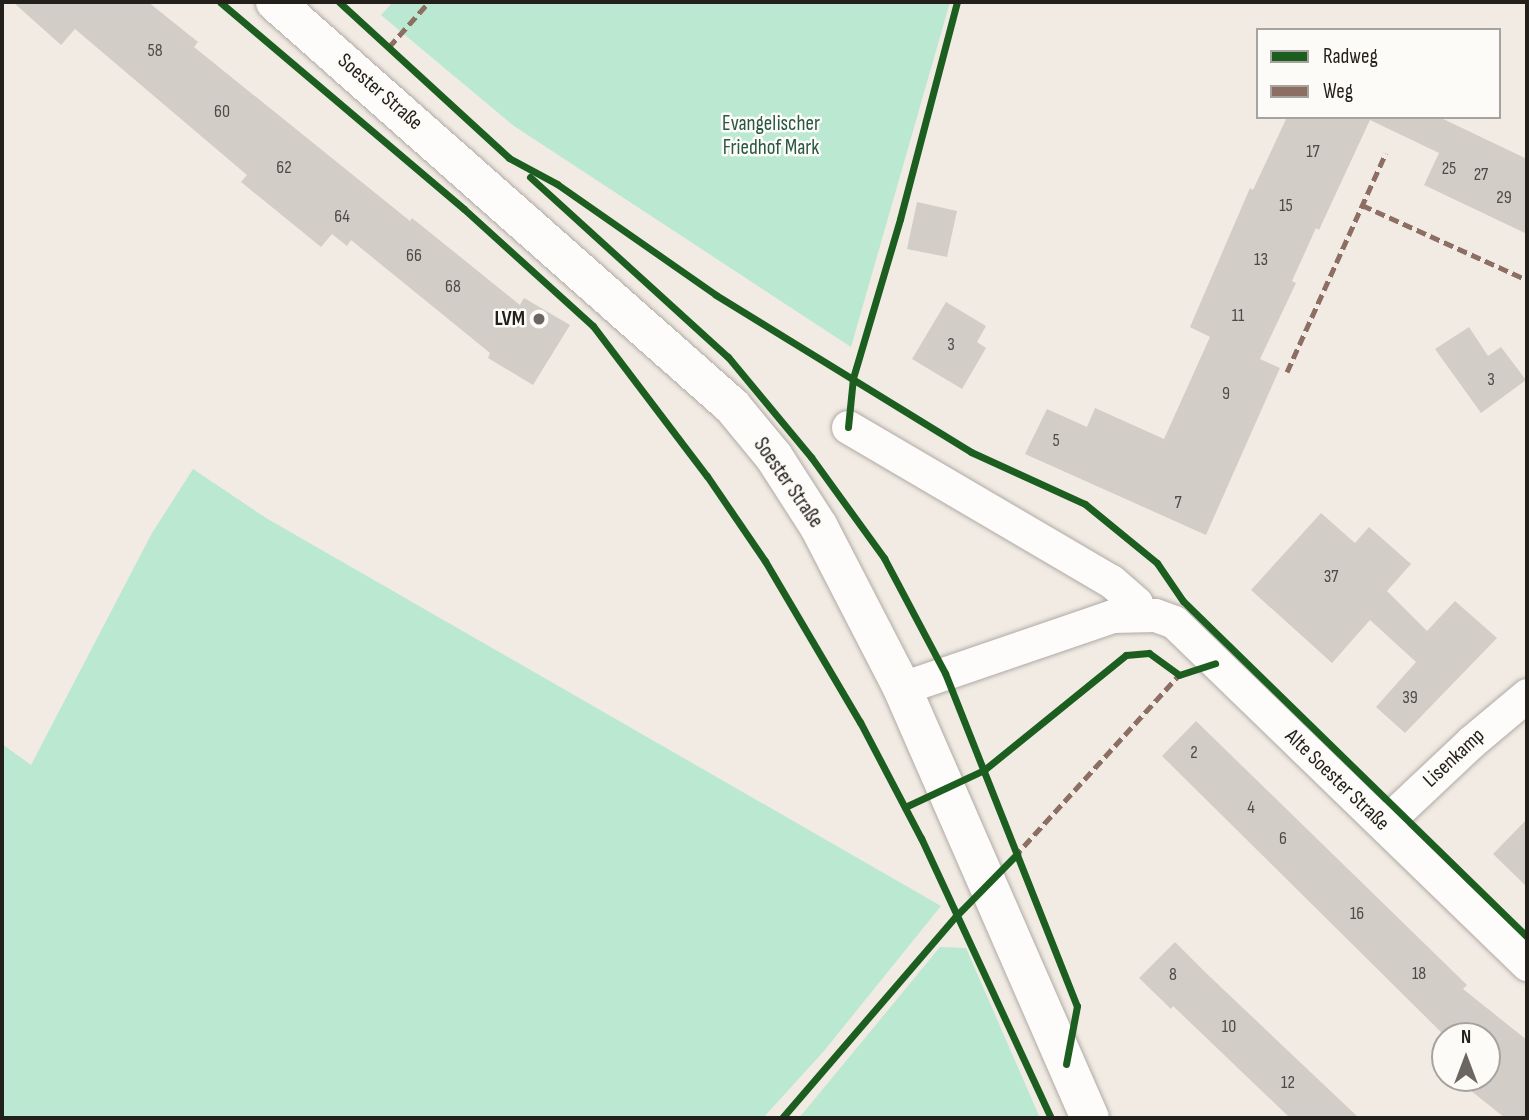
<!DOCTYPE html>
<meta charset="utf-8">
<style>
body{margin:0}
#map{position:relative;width:1529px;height:1120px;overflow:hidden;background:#f2ebe4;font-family:"Sofia Sans Condensed",sans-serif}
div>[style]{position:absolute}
.green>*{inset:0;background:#bae8d0}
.building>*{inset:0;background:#d2cdc7}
.roads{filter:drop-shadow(0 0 2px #afaaa4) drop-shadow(0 0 2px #afaaa4)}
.street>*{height:33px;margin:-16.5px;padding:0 16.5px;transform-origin:16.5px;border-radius:16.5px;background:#fdfcfb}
.secondary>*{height:38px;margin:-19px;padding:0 19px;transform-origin:19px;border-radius:19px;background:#fdfcfb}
.quiet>*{height:5px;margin-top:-2.5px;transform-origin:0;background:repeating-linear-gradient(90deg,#8d6e63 0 10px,transparent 0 15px)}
.cycleway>*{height:7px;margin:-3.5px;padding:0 3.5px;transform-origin:3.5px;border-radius:3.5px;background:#1b5e20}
.dots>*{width:19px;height:19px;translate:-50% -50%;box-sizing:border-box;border:4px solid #fdfbf8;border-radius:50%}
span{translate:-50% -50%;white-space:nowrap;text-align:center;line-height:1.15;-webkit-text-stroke:5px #fdfbf8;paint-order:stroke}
.number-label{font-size:18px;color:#4f4a45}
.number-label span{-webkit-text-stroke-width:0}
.street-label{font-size:21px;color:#231f1a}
.park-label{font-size:21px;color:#285845}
.poi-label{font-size:21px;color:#231f1a;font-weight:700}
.right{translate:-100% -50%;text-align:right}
.frame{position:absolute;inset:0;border:4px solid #231f1a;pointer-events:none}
.legend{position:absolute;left:1256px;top:28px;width:245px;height:91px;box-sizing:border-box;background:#fdfbf8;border:2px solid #a6a39f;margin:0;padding:9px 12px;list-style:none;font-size:21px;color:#231f1a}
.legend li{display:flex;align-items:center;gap:14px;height:35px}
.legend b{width:35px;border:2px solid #a6a39f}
.north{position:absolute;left:1431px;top:1022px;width:70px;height:70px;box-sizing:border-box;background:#fdfbf8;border:2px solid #a6a39f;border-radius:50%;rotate:0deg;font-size:19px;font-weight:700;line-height:28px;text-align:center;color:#231f1a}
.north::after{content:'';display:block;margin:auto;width:24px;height:32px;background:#6b6661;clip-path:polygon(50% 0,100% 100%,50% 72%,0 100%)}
</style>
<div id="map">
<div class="green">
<i style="clip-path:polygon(393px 2px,950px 2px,851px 347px,514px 126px,381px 15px)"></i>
<i style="clip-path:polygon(193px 469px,266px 518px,941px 906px,824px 1051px,763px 1118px,2px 1118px,2px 744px,31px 765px,152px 533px)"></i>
<i style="clip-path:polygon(940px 947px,966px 948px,1040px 1118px,799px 1118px)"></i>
</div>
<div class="building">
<i style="clip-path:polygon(13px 2px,148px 2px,198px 42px,194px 47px,410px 221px,412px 218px,520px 305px,524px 298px,570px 325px,533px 385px,488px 358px,490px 353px,351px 240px,347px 246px,332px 234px,321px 247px,241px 182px,247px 175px,75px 29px,61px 45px)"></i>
<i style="clip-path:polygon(1287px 117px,1439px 117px,1527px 159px,1527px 234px,1424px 185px,1439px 153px,1370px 120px,1319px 230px,1316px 228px,1292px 281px,1296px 283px,1260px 359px,1280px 368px,1206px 535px,1025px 454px,1047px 409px,1087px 427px,1095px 408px,1164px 439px,1210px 337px,1190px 327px,1250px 188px,1253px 190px)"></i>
<i style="clip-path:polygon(917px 202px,957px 211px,947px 257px,907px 249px)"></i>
<i style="clip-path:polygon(946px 302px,986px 326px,977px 342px,986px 348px,962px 389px,912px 359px)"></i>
<i style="clip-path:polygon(1469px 327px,1488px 356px,1501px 347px,1526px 380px,1481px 413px,1435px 349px)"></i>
<i style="clip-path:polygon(1321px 513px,1355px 543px,1369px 527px,1411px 564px,1387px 591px,1427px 631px,1455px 601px,1497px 638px,1405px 733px,1376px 707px,1416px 662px,1370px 620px,1332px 663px,1251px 590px)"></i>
<i style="clip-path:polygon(1196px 721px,1467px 985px,1463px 989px,1527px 1040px,1527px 1118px,1505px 1118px,1455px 1078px,1488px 1078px,1487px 1036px,1445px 1036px,1162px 756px)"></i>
<i style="clip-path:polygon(1527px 819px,1527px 887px,1493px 854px)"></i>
<i style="clip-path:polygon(1175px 942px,1206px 973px,1359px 1118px,1290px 1118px,1173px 1006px,1171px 1009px,1139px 978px)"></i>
</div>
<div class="roads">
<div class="street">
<i style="left:848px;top:427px;width:305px;rotate:30.4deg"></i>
<i style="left:1111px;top:581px;width:33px;rotate:41deg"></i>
<i style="left:1136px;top:603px;width:10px;rotate:90deg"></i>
<i style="left:902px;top:688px;width:222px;rotate:-18.9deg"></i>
<i style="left:1112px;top:616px;width:43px;rotate:-1.3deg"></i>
<i style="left:1155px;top:615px;width:20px;rotate:20deg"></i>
<i style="left:1174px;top:622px;width:492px;rotate:44.1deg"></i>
<i style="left:1384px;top:824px;width:120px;rotate:-43.3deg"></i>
<i style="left:1471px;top:742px;width:73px;rotate:-40deg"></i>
</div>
<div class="secondary">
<i style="left:275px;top:2px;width:610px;rotate:41.48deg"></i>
<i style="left:732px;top:406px;width:66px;rotate:50.5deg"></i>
<i style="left:774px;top:457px;width:83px;rotate:57.3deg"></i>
<i style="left:819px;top:527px;width:181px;rotate:62.7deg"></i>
<i style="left:902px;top:688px;width:469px;rotate:66.4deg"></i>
</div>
</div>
<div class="quiet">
<i style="left:389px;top:47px;width:60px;rotate:-48.4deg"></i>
<i style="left:1362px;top:205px;width:181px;rotate:24.4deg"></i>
<i style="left:1287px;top:372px;width:240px;rotate:-65.7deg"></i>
<i style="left:1014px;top:857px;width:246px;rotate:-47.8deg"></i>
<i style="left:1179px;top:675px;width:6px;rotate:-18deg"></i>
</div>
<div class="cycleway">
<i style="left:220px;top:2px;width:320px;rotate:40.3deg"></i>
<i style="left:464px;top:209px;width:174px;rotate:42.2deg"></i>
<i style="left:593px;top:326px;width:188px;rotate:52.8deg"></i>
<i style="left:707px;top:476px;width:103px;rotate:55.7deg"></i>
<i style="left:765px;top:561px;width:187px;rotate:59.5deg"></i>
<i style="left:860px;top:722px;width:131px;rotate:62.3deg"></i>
<i style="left:921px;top:838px;width:309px;rotate:65.1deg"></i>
<i style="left:339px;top:2px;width:231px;rotate:42.5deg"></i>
<i style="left:509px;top:158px;width:55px;rotate:28.4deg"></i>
<i style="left:557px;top:184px;width:194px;rotate:34.9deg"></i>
<i style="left:716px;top:295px;width:299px;rotate:31.6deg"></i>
<i style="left:971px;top:452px;width:125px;rotate:24.5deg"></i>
<i style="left:1085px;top:504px;width:93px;rotate:39.3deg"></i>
<i style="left:1157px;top:563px;width:46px;rotate:55.6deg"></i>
<i style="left:1183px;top:601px;width:481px;rotate:44.3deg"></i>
<i style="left:530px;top:177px;width:268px;rotate:42.3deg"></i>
<i style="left:728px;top:357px;width:130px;rotate:50.3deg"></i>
<i style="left:811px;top:457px;width:125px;rotate:54.1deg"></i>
<i style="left:884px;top:558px;width:130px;rotate:62.1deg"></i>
<i style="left:945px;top:673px;width:358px;rotate:68.4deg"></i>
<i style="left:1077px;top:1006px;width:59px;rotate:100.7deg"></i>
<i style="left:848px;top:427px;width:49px;rotate:-84.2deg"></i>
<i style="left:853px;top:378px;width:166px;rotate:-73.5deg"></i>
<i style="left:900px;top:219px;width:224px;rotate:-75.3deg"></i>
<i style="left:905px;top:807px;width:87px;rotate:-25.1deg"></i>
<i style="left:984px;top:770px;width:183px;rotate:-39deg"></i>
<i style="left:1126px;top:655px;width:23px;rotate:-5deg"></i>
<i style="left:1149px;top:653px;width:37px;rotate:36deg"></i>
<i style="left:1179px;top:675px;width:38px;rotate:-18deg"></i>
<i style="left:782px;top:1118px;width:267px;rotate:-49.3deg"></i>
<i style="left:956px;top:916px;width:87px;rotate:-45.5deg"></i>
</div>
<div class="dots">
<i style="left:539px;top:319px;background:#6b6661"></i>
</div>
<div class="number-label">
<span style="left:155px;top:51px">58</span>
<span style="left:222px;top:112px">60</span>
<span style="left:1313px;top:152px">17</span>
<span style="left:284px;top:168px">62</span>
<span style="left:1449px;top:169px">25</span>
<span style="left:1481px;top:175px">27</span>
<span style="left:1504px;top:198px">29</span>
<span style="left:1286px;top:206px">15</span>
<span style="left:342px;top:217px">64</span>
<span style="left:414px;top:256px">66</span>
<span style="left:1261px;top:260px">13</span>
<span style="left:453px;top:287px">68</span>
<span style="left:1238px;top:316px">11</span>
<span style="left:951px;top:345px">3</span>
<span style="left:1491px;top:380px">3</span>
<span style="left:1226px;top:394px">9</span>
<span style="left:1056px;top:441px">5</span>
<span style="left:1178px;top:503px">7</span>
<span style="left:1331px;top:577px">37</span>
<span style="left:1410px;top:698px">39</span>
<span style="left:1194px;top:753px">2</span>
<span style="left:1251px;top:808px">4</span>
<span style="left:1283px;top:839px">6</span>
<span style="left:1357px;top:914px">16</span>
<span style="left:1419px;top:974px">18</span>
<span style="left:1173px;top:975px">8</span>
<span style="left:1229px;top:1027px">10</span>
<span style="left:1288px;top:1083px">12</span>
</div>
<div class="street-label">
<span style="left:380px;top:92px;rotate:41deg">Soester Straße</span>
<span style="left:788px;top:483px;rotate:55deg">Soester Straße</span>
<span style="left:1454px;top:758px;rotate:-43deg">Lisenkamp</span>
<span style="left:1337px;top:780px;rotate:44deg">Alte Soester Straße</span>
</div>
<div class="park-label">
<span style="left:771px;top:136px">Evangelischer<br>Friedhof Mark</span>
</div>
<div class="poi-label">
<span class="right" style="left:525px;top:319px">LVM</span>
</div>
<div class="frame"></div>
<ul class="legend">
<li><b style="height:9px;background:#1b5e20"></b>Radweg</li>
<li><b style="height:9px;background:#8d6e63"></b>Weg</li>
</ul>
<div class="north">N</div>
</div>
